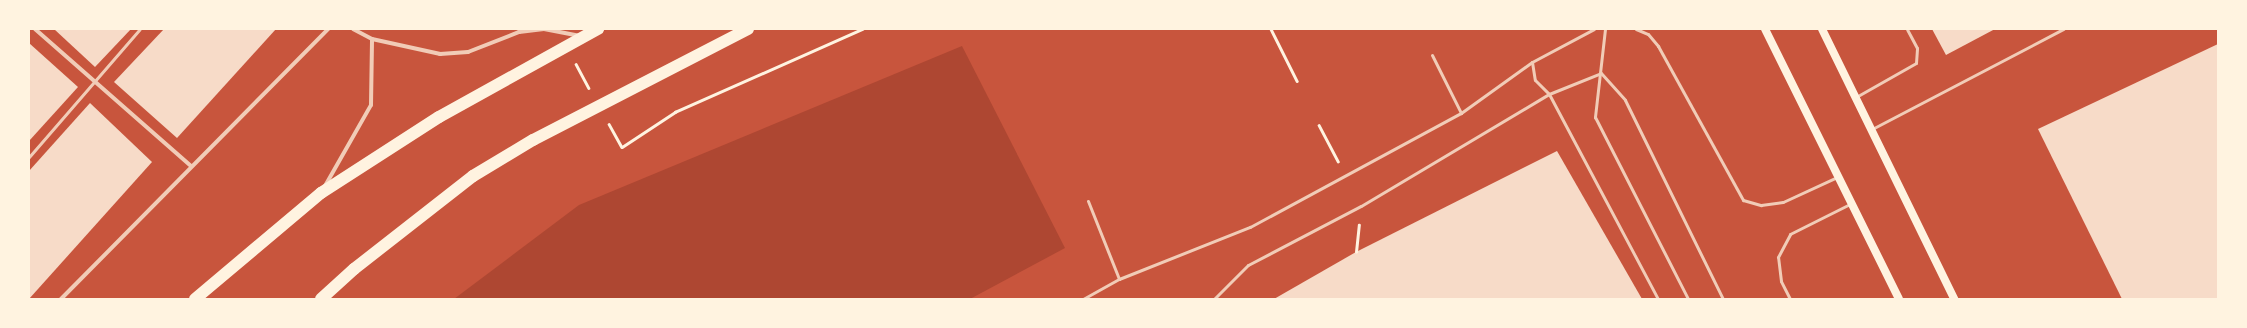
<!DOCTYPE html>
<style>
body{margin:0}
#map{position:relative;width:2247px;height:328px;overflow:hidden;background:#c8553d;font-family:Lora,serif}
div>[style]{position:absolute}
.green>*{inset:0;background:#ae4732}
.building>*{inset:0;background:#f7dbc8}
.path>*{height:2.5px;margin:-1.25px;padding:0 1.25px;transform-origin:1.25px;border-radius:1.25px;background:#fff3e0}
.service>*{height:3px;margin:-1.5px;padding:0 1.5px;transform-origin:1.5px;border-radius:1.5px;background:#f1ccb7}
.minor>*{height:4px;margin:-2px;padding:0 2px;transform-origin:2px;border-radius:2px;background:#f1ccb7}
.secondary>*{height:8px;margin:-4px;padding:0 4px;transform-origin:4px;border-radius:4px;background:#fff3e0}
.motorway>*{height:12px;margin:-6px;padding:0 6px;transform-origin:6px;border-radius:6px;background:#fff3e0}
span{translate:-50% -50%;white-space:nowrap;text-align:center;line-height:1.15;-webkit-text-stroke:3px #fff3e0;paint-order:stroke}
.frame{position:absolute;inset:0;border:30px solid #fff3e0;pointer-events:none}
</style>
<div id="map">
<div class="green">
<i style="clip-path:polygon(962px 46px,1065px 248px,970px 299px,454px 299px,579px 205px)"></i>
</div>
<div class="building">
<i style="clip-path:polygon(54px 29px,131px 29px,95px 67px)"></i>
<i style="clip-path:polygon(164px 29px,276px 29px,177px 138px,114px 82px)"></i>
<i style="clip-path:polygon(1932px 29px,1995px 29px,1946px 55px)"></i>
<i style="clip-path:polygon(29px 43px,78px 87px,29px 141px)"></i>
<i style="clip-path:polygon(2218px 44px,2218px 299px,2122px 299px,2038px 129px)"></i>
<i style="clip-path:polygon(90px 103px,152px 162px,29px 299px,29px 171px)"></i>
<i style="clip-path:polygon(1557px 151px,1642px 299px,1274px 299px,1356px 252px)"></i>
</div>
<div class="path">
<i style="left:1271px;top:29px;width:58px;rotate:63.4deg"></i>
<i style="left:576px;top:64px;width:27px;rotate:62deg"></i>
<i style="left:609px;top:124px;width:26px;rotate:61deg"></i>
<i style="left:622px;top:147px;width:64px;rotate:-33.4deg"></i>
<i style="left:675px;top:112px;width:205px;rotate:-23.9deg"></i>
<i style="left:1319px;top:125px;width:41px;rotate:62.2deg"></i>
<i style="left:1356px;top:252px;width:27px;rotate:-84deg"></i>
</div>
<div class="service">
<i style="left:1605px;top:29px;width:89px;rotate:96.5deg"></i>
<i style="left:1595px;top:117px;width:204px;rotate:62.9deg"></i>
<i style="left:1636px;top:29px;width:13px;rotate:23deg"></i>
<i style="left:1648px;top:34px;width:16px;rotate:50deg"></i>
<i style="left:1658px;top:46px;width:176px;rotate:61.1deg"></i>
<i style="left:1743px;top:200px;width:19px;rotate:16deg"></i>
<i style="left:1761px;top:205px;width:22px;rotate:-8deg"></i>
<i style="left:1783px;top:202px;width:60px;rotate:-24.8deg"></i>
<i style="left:1432px;top:55px;width:65px;rotate:63.4deg"></i>
<i style="left:1461px;top:113px;width:87px;rotate:-35.7deg"></i>
<i style="left:1532px;top:62px;width:70px;rotate:-28deg"></i>
<i style="left:1532px;top:62px;width:18px;rotate:81deg"></i>
<i style="left:1535px;top:80px;width:20px;rotate:45deg"></i>
<i style="left:1549px;top:94px;width:232px;rotate:62deg"></i>
<i style="left:1856px;top:97px;width:69px;rotate:-29.5deg"></i>
<i style="left:1916px;top:63px;width:15px;rotate:-86deg"></i>
<i style="left:1917px;top:48px;width:21px;rotate:-118deg"></i>
<i style="left:1872px;top:129px;width:216px;rotate:-27.6deg"></i>
<i style="left:29px;top:157px;width:169px;rotate:-49.1deg"></i>
<i style="left:1088px;top:201px;width:84px;rotate:68.3deg"></i>
<i style="left:1083px;top:299px;width:41px;rotate:-29.1deg"></i>
<i style="left:1119px;top:279px;width:141px;rotate:-21.7deg"></i>
<i style="left:1250px;top:227px;width:240px;rotate:-28.4deg"></i>
<i style="left:1214px;top:299px;width:48px;rotate:-45deg"></i>
<i style="left:1248px;top:265px;width:127px;rotate:-27.6deg"></i>
<i style="left:1361px;top:206px;width:219px;rotate:-30.8deg"></i>
<i style="left:1549px;top:94px;width:56px;rotate:-22deg"></i>
<i style="left:1601px;top:73px;width:36px;rotate:48deg"></i>
<i style="left:1625px;top:100px;width:222px;rotate:63.8deg"></i>
<i style="left:1790px;top:299px;width:20px;rotate:-117deg"></i>
<i style="left:1781px;top:281px;width:24px;rotate:-97deg"></i>
<i style="left:1778px;top:257px;width:26px;rotate:-62deg"></i>
<i style="left:1790px;top:234px;width:67px;rotate:-26.6deg"></i>
</div>
<div class="minor">
<i style="left:35px;top:29px;width:208px;rotate:41.3deg"></i>
<i style="left:353px;top:29px;width:21px;rotate:28deg"></i>
<i style="left:372px;top:39px;width:70px;rotate:12.4deg"></i>
<i style="left:440px;top:54px;width:28px;rotate:-4deg"></i>
<i style="left:468px;top:52px;width:55px;rotate:-21.4deg"></i>
<i style="left:519px;top:32px;width:25px;rotate:-7deg"></i>
<i style="left:544px;top:29px;width:37px;rotate:11deg"></i>
<i style="left:325px;top:186px;width:93px;rotate:-60.4deg"></i>
<i style="left:371px;top:105px;width:66px;rotate:-89.1deg"></i>
<i style="left:61px;top:299px;width:380px;rotate:-45.3deg"></i>
</div>
<div class="secondary">
<i style="left:1765px;top:29px;width:301px;rotate:63.6deg"></i>
<i style="left:1822px;top:29px;width:301px;rotate:63.9deg"></i>
</div>
<div class="motorway">
<i style="left:195px;top:299px;width:165px;rotate:-40.1deg"></i>
<i style="left:321px;top:193px;width:140px;rotate:-32.8deg"></i>
<i style="left:439px;top:117px;width:182px;rotate:-29deg"></i>
<i style="left:321px;top:299px;width:45px;rotate:-42.3deg"></i>
<i style="left:354px;top:269px;width:151px;rotate:-38deg"></i>
<i style="left:473px;top:176px;width:70px;rotate:-31deg"></i>
<i style="left:533px;top:140px;width:242px;rotate:-27.3deg"></i>
</div>
<div class="frame"></div>
</div>
